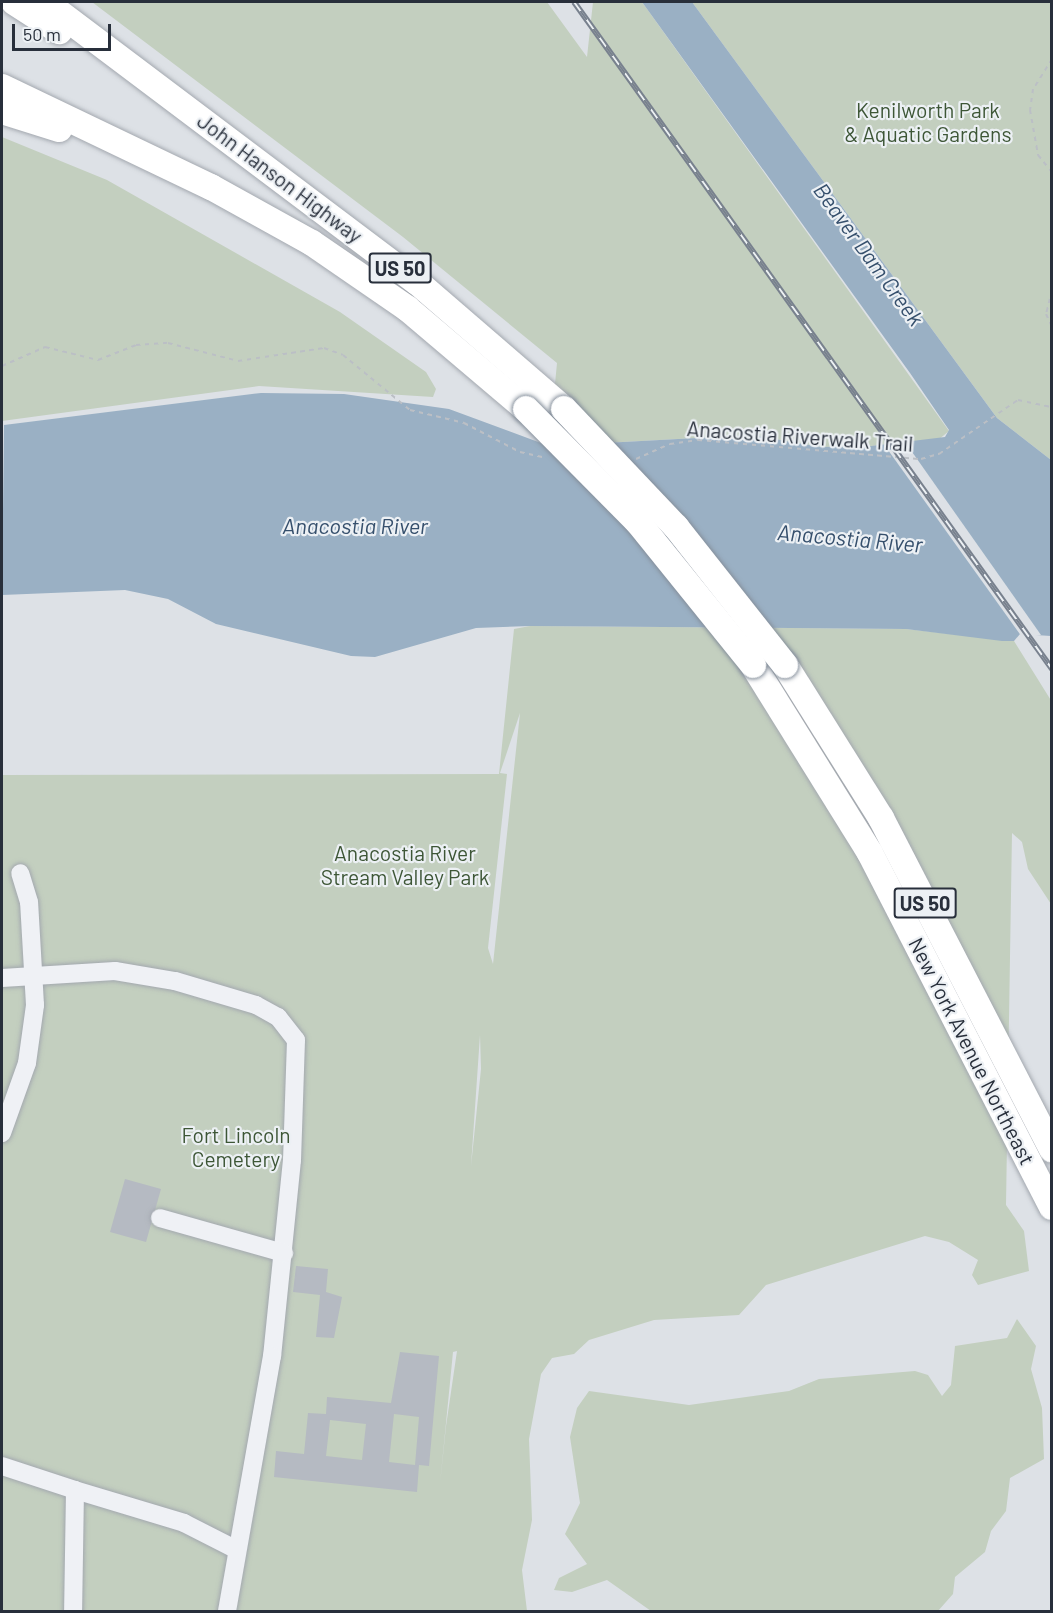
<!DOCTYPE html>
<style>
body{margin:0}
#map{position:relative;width:1053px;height:1613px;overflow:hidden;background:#dde1e6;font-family:Barlow,sans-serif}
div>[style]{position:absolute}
.green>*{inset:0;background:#c3cfbf}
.water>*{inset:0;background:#9ab0c4}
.pier>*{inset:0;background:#dde1e6}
.building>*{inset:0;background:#b5bac2}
.path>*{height:2px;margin-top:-1px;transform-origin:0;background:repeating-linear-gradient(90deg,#bbbfc5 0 4.5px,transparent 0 9px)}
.roads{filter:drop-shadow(0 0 2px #a3a8af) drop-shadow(0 0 2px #a3a8af)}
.minor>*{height:18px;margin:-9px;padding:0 9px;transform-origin:9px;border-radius:9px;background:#eff1f5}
.highway>*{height:26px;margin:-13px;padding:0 13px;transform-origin:13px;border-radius:13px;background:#fff}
.rail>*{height:6px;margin-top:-3px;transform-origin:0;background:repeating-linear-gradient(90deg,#ecf0f4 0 11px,#78818e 0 22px);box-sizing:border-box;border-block:2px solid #78818e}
.bridges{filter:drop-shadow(0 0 2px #858f9b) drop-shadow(0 0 2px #858f9b)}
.highway-bridge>*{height:26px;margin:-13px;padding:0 13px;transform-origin:13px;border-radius:13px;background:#fff}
span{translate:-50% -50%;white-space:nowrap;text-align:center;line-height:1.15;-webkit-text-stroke:4.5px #ecf0f4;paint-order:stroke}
.shield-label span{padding:2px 4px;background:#ecf0f4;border:2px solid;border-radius:4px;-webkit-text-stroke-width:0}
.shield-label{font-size:20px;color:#282f3b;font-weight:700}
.park-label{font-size:21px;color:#3d5636}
.street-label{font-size:21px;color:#282f3b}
.water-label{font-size:22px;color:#354f6c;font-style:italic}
.frame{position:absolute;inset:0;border:3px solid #282f3b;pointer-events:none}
.scale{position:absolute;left:12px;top:24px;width:99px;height:27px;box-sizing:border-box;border:3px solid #282f3b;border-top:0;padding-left:8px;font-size:18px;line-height:21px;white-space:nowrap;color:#282f3b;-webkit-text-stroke:4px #ecf0f4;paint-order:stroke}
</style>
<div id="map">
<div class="green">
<i style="clip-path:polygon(92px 2px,547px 2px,587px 57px,593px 2px,642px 2px,949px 431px,938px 440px,871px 446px,821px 447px,752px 435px,549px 446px,557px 363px,403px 237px)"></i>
<i style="clip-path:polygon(692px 2px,1051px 2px,1051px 460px,997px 418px)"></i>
<i style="clip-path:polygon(2px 137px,107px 180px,340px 312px,426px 372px,436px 389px,433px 397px,259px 386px,2px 421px)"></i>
<i style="clip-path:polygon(evenodd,530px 626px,906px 629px,1014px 641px,1052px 702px,1051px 904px,1028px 869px,1022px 842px,1012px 833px,1006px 1205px,1024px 1231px,1029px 1271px,978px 1285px,972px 1275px,978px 1260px,949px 1242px,925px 1236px,766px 1285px,739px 1315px,654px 1320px,589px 1340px,574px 1354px,552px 1358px,541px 1374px,529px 1439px,532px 1520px,522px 1570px,527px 1611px,2px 1611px,2px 775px,499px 774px,514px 629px,530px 626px,520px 713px,493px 964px,488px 948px,507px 774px,500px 773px,520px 713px,530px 626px,480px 1035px,481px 1069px,471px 1166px,480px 1035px,530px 626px,457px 1351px,446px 1426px,440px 1484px,453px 1352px,457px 1351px)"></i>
<i style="clip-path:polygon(1017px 1319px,1036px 1346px,1031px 1369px,1042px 1408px,1044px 1459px,1010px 1478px,1006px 1511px,991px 1531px,985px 1552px,955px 1577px,953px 1594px,938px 1611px,651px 1611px,607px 1580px,572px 1592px,554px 1590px,559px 1578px,587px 1564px,565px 1534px,580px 1503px,570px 1437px,577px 1408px,589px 1391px,689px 1405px,789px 1391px,819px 1379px,915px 1371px,928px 1375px,942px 1396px,951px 1385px,955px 1346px,1007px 1338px)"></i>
</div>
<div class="water">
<i style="clip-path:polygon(642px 2px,692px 2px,997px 418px,1051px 460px,1051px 636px,1020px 634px,1014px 641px,1002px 641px,906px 629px,530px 626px,476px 628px,375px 657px,351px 656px,216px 624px,168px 599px,125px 590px,2px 595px,4px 425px,261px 393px,344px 394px,449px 409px,549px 446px,752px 435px,821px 447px,871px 446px,945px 437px,949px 430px,910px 373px)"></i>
</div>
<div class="pier">
<i style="clip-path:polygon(910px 449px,1041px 635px,1022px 637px,888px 450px)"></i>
</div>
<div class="building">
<i style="clip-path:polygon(125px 1179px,161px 1189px,146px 1242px,110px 1232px)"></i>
<i style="clip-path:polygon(296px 1266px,328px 1269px,326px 1292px,342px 1297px,334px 1338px,316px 1337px,320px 1295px,293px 1292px)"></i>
<i style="clip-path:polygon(evenodd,400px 1352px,439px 1356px,429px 1466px,419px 1465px,417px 1492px,274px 1477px,276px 1451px,304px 1454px,308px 1413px,326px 1414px,327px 1397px,391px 1403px,400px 1352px,394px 1414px,419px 1417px,415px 1465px,389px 1462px,394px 1414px,400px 1352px,330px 1420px,366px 1424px,362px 1460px,326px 1456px,330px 1420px)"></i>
</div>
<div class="path">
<i style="left:1052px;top:59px;width:36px;rotate:122deg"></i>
<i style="left:1033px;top:89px;width:21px;rotate:98deg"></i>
<i style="left:1030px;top:110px;width:46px;rotate:79.9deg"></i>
<i style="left:1038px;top:155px;width:22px;rotate:51deg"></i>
<i style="left:1052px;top:290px;width:25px;rotate:104deg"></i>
<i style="left:1046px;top:314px;width:14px;rotate:65deg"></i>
<i style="left:2px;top:366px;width:47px;rotate:-23.8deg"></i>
<i style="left:45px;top:347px;width:55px;rotate:13.8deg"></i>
<i style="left:98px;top:360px;width:41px;rotate:-21.5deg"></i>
<i style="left:136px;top:345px;width:32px;rotate:-4deg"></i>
<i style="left:168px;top:343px;width:72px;rotate:14.4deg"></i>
<i style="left:238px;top:361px;width:87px;rotate:-8.6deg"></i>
<i style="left:324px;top:348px;width:20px;rotate:20deg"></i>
<i style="left:343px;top:355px;width:87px;rotate:39.4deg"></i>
<i style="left:410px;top:410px;width:56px;rotate:13.5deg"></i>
<i style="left:464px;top:423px;width:63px;rotate:27.4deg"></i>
<i style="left:520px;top:452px;width:26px;rotate:13deg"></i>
<i style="left:636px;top:459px;width:37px;rotate:-24deg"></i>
<i style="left:670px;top:444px;width:28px;rotate:-8deg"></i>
<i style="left:698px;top:440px;width:224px;rotate:4.9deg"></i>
<i style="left:921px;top:459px;width:19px;rotate:-16deg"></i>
<i style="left:939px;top:454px;width:96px;rotate:-34.4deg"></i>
<i style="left:1018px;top:400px;width:35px;rotate:12deg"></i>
</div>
<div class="roads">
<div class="minor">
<i style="left:2px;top:978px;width:113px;rotate:-3.5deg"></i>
<i style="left:115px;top:971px;width:61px;rotate:9.5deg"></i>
<i style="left:175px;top:981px;width:84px;rotate:16.5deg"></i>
<i style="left:256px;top:1005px;width:25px;rotate:29deg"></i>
<i style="left:278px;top:1017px;width:29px;rotate:52deg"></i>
<i style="left:296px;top:1040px;width:120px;rotate:91.9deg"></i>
<i style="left:292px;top:1160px;width:197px;rotate:95.8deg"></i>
<i style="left:272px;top:1356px;width:260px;rotate:100deg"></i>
<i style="left:2px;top:1133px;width:74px;rotate:-70.3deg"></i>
<i style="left:27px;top:1063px;width:59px;rotate:-82.1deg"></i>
<i style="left:35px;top:1005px;width:103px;rotate:-93.3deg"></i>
<i style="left:29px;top:902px;width:30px;rotate:-107deg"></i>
<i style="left:160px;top:1218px;width:129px;rotate:15.8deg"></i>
<i style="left:2px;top:1466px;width:77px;rotate:18.2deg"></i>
<i style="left:75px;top:1490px;width:122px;rotate:90.9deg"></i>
<i style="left:75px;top:1490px;width:114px;rotate:16.8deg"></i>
<i style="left:184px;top:1523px;width:59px;rotate:27deg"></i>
</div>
<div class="highway">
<i style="left:14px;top:2px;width:54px;rotate:32.8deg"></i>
<i style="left:45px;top:2px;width:466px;rotate:37deg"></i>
<i style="left:417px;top:282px;width:194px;rotate:40.8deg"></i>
<i style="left:2px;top:87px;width:232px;rotate:25.6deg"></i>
<i style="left:211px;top:187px;width:115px;rotate:29deg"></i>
<i style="left:312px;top:243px;width:116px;rotate:34.5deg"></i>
<i style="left:408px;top:309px;width:155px;rotate:40.3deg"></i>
<i style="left:2px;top:111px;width:60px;rotate:17.5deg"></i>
<i style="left:753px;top:665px;width:221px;rotate:58.1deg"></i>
<i style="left:870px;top:853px;width:398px;rotate:62.8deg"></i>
<i style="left:785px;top:665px;width:181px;rotate:57.9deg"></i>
<i style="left:881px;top:818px;width:373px;rotate:62.7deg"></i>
</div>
</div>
<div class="rail">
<i style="left:574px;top:2px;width:821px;rotate:54.37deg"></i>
</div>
<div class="bridges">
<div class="highway-bridge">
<i style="left:526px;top:409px;width:158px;rotate:45.3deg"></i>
<i style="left:637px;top:521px;width:185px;rotate:51.1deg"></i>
<i style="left:564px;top:409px;width:163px;rotate:46.5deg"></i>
<i style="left:676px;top:527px;width:176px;rotate:51.7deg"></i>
</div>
</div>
<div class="shield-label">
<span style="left:400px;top:268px">US 50</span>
<span style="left:925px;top:903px">US 50</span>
</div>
<div class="park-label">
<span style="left:928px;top:122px">Kenilworth Park<br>&amp; Aquatic Gardens</span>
<span style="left:405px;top:865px">Anacostia River<br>Stream Valley Park</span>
<span style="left:236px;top:1147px">Fort Lincoln<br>Cemetery</span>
</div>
<div class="street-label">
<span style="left:280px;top:178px;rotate:37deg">John Hanson Highway</span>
<span style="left:800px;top:436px;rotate:4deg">Anacostia Riverwalk Trail</span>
<span style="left:972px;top:1051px;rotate:63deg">New York Avenue Northeast</span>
</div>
<div class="water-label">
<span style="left:869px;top:254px;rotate:54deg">Beaver Dam Creek</span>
<span style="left:355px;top:526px">Anacostia River</span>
<span style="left:850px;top:538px;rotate:5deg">Anacostia River</span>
</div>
<div class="frame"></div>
<div class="scale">50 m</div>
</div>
